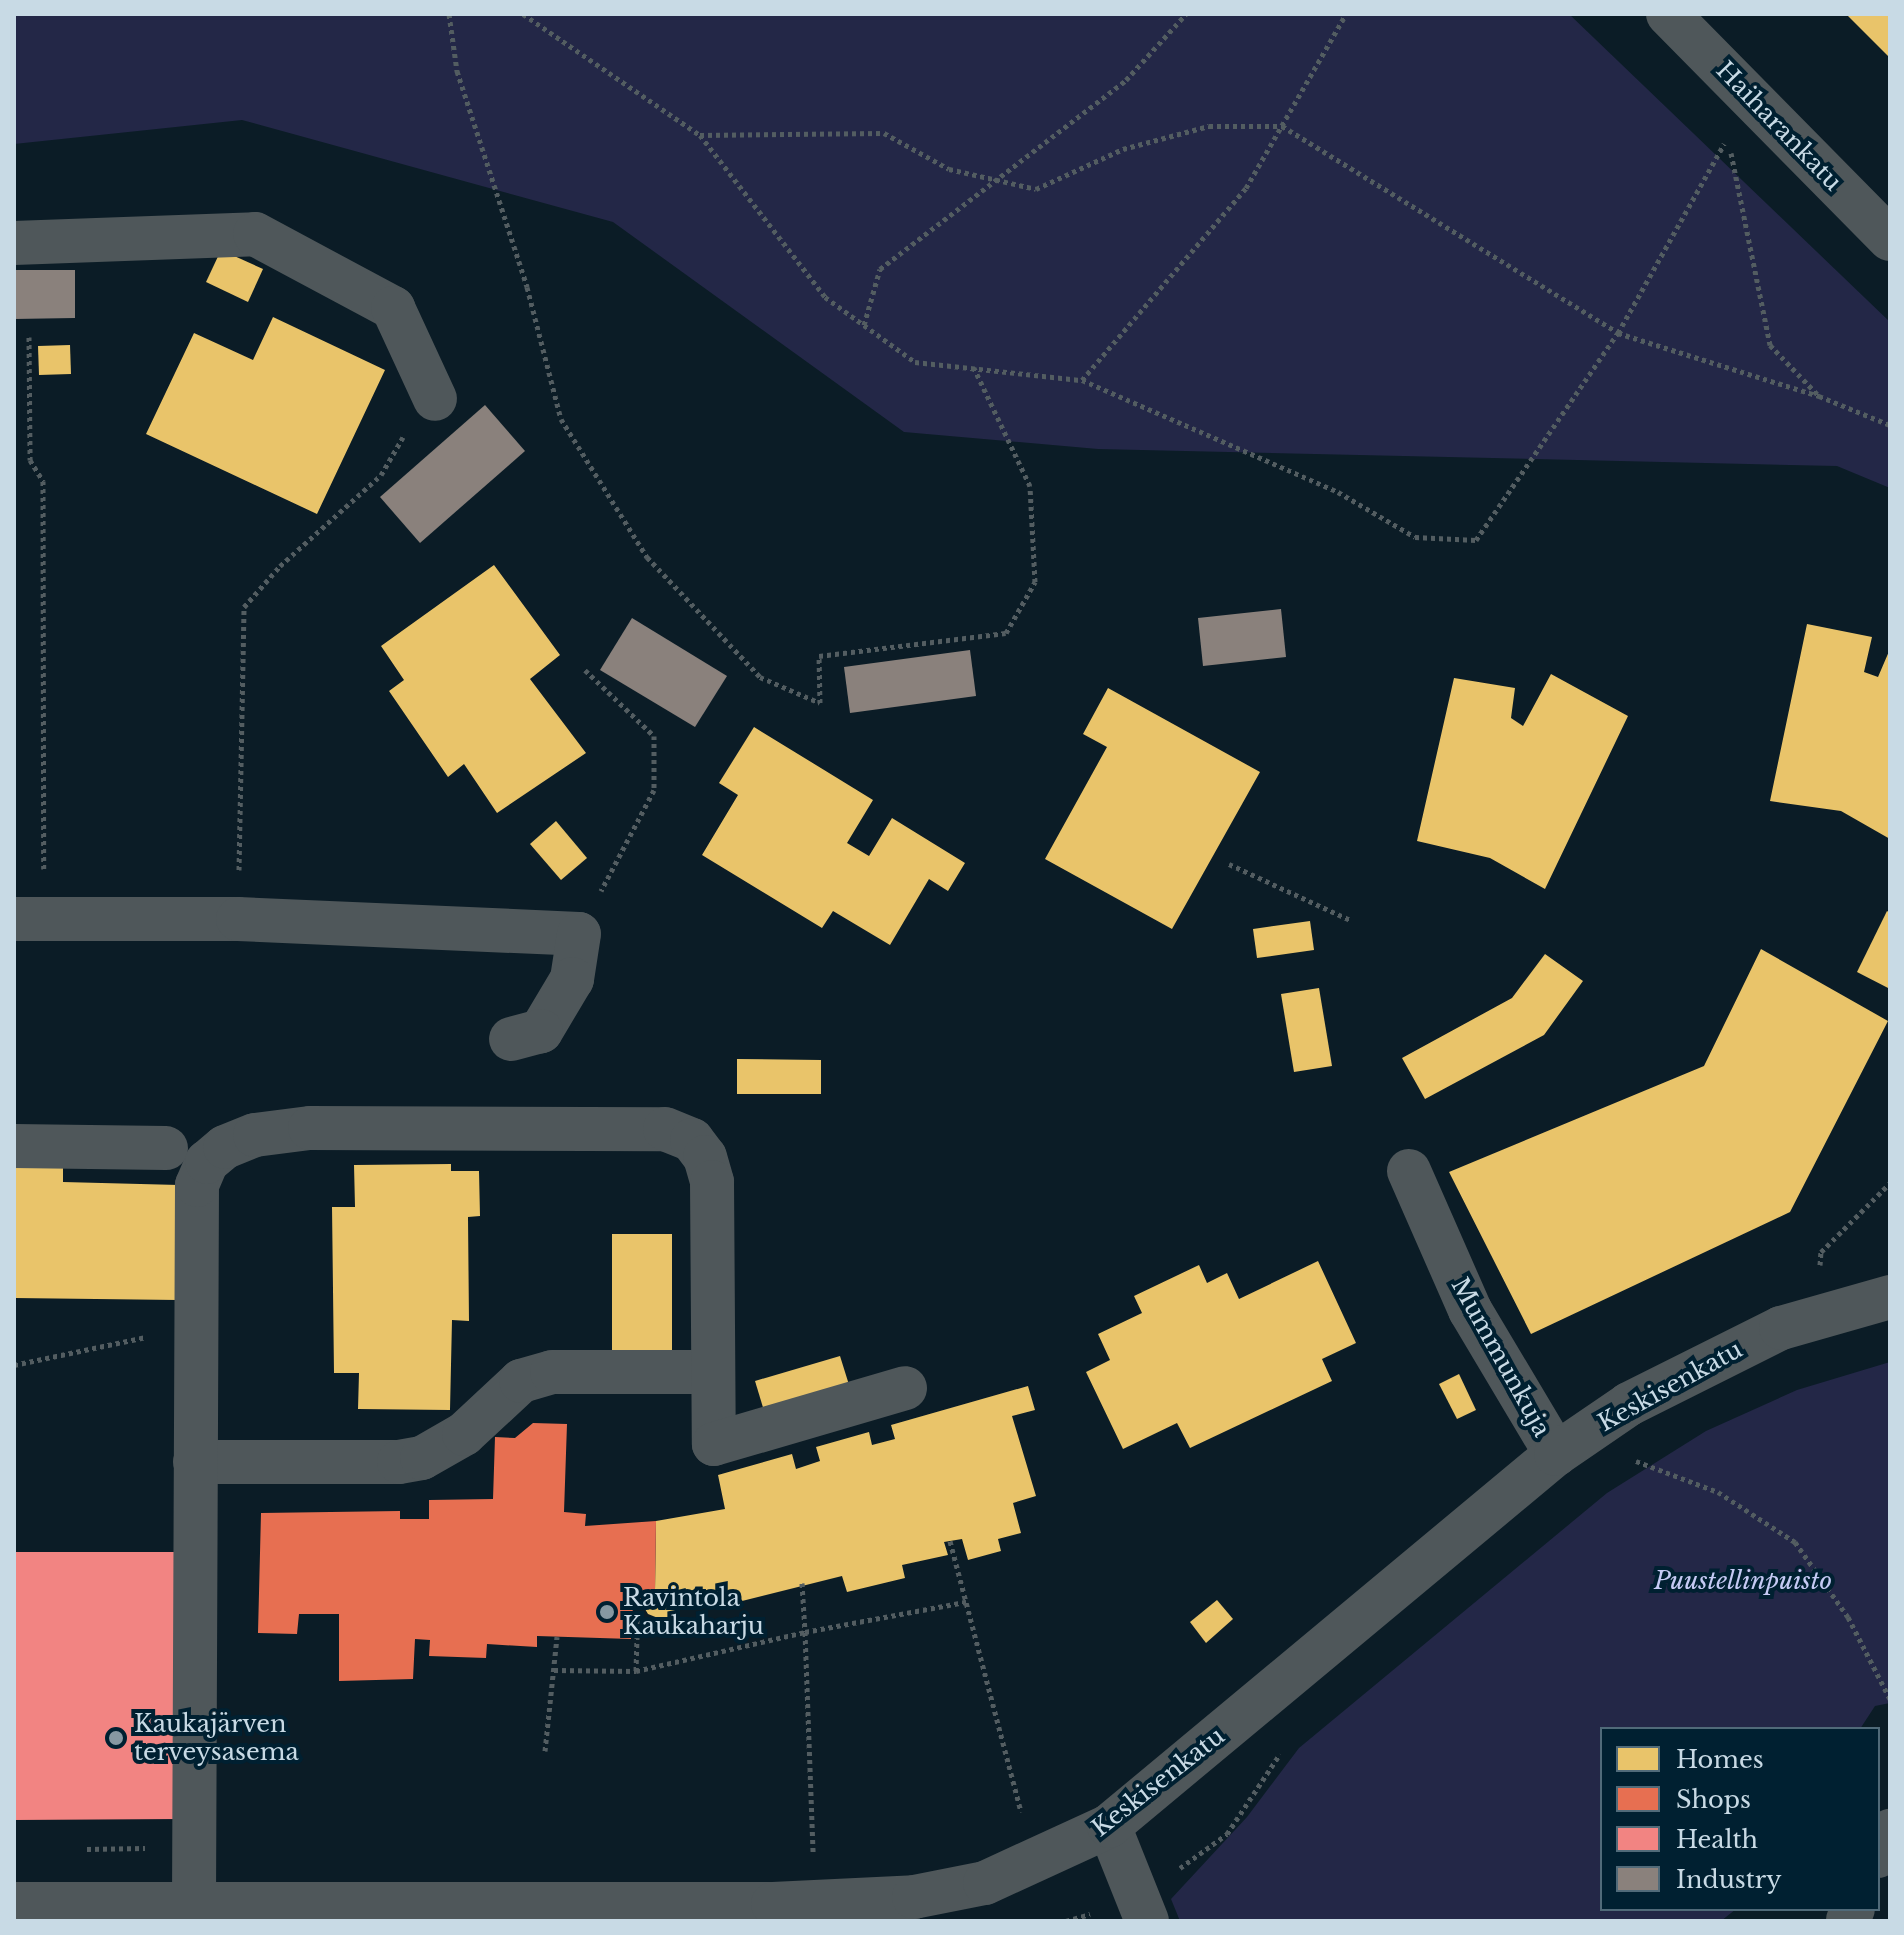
<!DOCTYPE html>
<meta charset="utf-8">
<style>
body{margin:0}
#map{position:relative;width:1904px;height:1935px;overflow:hidden;background:#0b1c26;font-family:"Libre Baskerville",serif}
div>[style]{position:absolute}
.green>*{inset:0;background:#232747}
.homes>*{inset:0;background:#e9c46a}
.shops>*{inset:0;background:#e76f51}
.health>*{inset:0;background:#f28482}
.industry>*{inset:0;background:#8a817c}
.path>*{height:5px;margin-top:-2.5px;transform-origin:0;background:repeating-linear-gradient(90deg,#535d61 0 4px,transparent 0 8px)}
.minor>*{height:44px;margin:-22px;padding:0 22px;transform-origin:22px;border-radius:22px;background:#4f575a}
.dots>*{width:22px;height:22px;translate:-50% -50%;box-sizing:border-box;border:4px solid #002031;border-radius:50%}
span{translate:-50% -50%;white-space:nowrap;text-align:center;line-height:1.15;-webkit-text-stroke:8px #002031;paint-order:stroke}
.street-label{font-size:24px;color:#c8dae5}
.park-label{font-size:24px;color:#c5caf4;font-style:italic}
.poi-label{font-size:24px;color:#c8dae5}
.left{translate:0 -50%;text-align:left}
.frame{position:absolute;inset:0;border:16px solid #c8dae5;pointer-events:none}
.legend{position:absolute;left:1600px;top:1727px;width:280px;height:184px;box-sizing:border-box;background:#002031;border:2px solid #506a79;margin:0;padding:10px 14px;list-style:none;font-size:24px;color:#c8dae5}
.legend li{display:flex;align-items:center;gap:16px;height:40px}
.legend b{width:40px;border:2px solid #506a79}
</style>
<div id="map">
<div class="green">
<i style="clip-path:polygon(14px 14px,1569px 14px,1890px 322px,1890px 488px,1837px 466px,1098px 449px,904px 432px,613px 222px,242px 120px,14px 144px)"></i>
<i style="clip-path:polygon(1890px 1362px,1890px 1703px,1875px 1706px,1860px 1729px,1602px 1729px,1602px 1909px,1736px 1909px,1721px 1921px,1180px 1921px,1171px 1899px,1247px 1817px,1299px 1748px,1607px 1493px,1706px 1431px,1797px 1390px)"></i>
</div>
<div class="homes">
<i style="clip-path:polygon(1846px 14px,1890px 14px,1890px 58px)"></i>
<i style="clip-path:polygon(221px 250px,263px 269px,248px 302px,206px 282px)"></i>
<i style="clip-path:polygon(273px 317px,385px 370px,317px 514px,146px 434px,194px 333px,253px 360px)"></i>
<i style="clip-path:polygon(70px 345px,71px 374px,39px 375px,38px 346px)"></i>
<i style="clip-path:polygon(494px 565px,560px 655px,530px 679px,586px 753px,497px 813px,464px 764px,448px 777px,389px 691px,404px 680px,381px 646px)"></i>
<i style="clip-path:polygon(1807px 624px,1872px 637px,1864px 672px,1878px 677px,1890px 649px,1890px 839px,1841px 811px,1770px 801px)"></i>
<i style="clip-path:polygon(1551px 674px,1628px 716px,1545px 889px,1490px 858px,1417px 841px,1454px 678px,1515px 688px,1511px 718px,1523px 726px)"></i>
<i style="clip-path:polygon(1108px 688px,1260px 772px,1172px 929px,1045px 859px,1107px 747px,1083px 734px)"></i>
<i style="clip-path:polygon(754px 727px,873px 800px,847px 843px,869px 856px,892px 818px,965px 863px,948px 891px,929px 879px,890px 945px,833px 911px,822px 928px,702px 855px,738px 795px,719px 783px)"></i>
<i style="clip-path:polygon(556px 821px,587px 858px,561px 880px,530px 844px)"></i>
<i style="clip-path:polygon(1887px 911px,1890px 913px,1890px 989px,1857px 972px)"></i>
<i style="clip-path:polygon(1310px 921px,1314px 950px,1257px 958px,1253px 929px)"></i>
<i style="clip-path:polygon(1761px 949px,1888px 1021px,1790px 1212px,1531px 1334px,1449px 1172px,1704px 1066px)"></i>
<i style="clip-path:polygon(1545px 954px,1583px 981px,1544px 1035px,1425px 1099px,1402px 1058px,1512px 998px)"></i>
<i style="clip-path:polygon(1319px 988px,1332px 1066px,1294px 1072px,1281px 994px)"></i>
<i style="clip-path:polygon(737px 1059px,821px 1060px,821px 1094px,737px 1094px)"></i>
<i style="clip-path:polygon(451px 1164px,451px 1171px,479px 1171px,480px 1216px,468px 1217px,469px 1321px,452px 1320px,450px 1410px,358px 1409px,359px 1373px,334px 1373px,332px 1207px,355px 1207px,354px 1165px)"></i>
<i style="clip-path:polygon(14px 1165px,63px 1166px,63px 1182px,179px 1185px,178px 1300px,14px 1298px)"></i>
<i style="clip-path:polygon(612px 1234px,672px 1234px,672px 1352px,612px 1352px)"></i>
<i style="clip-path:polygon(1318px 1261px,1356px 1343px,1322px 1359px,1332px 1381px,1190px 1448px,1177px 1423px,1123px 1449px,1086px 1372px,1110px 1360px,1098px 1334px,1142px 1313px,1134px 1296px,1199px 1265px,1207px 1283px,1227px 1273px,1239px 1299px)"></i>
<i style="clip-path:polygon(840px 1356px,850px 1388px,765px 1414px,755px 1381px)"></i>
<i style="clip-path:polygon(1459px 1374px,1476px 1410px,1457px 1419px,1439px 1384px)"></i>
<i style="clip-path:polygon(1028px 1386px,1035px 1410px,1012px 1416px,1036px 1496px,1013px 1503px,1021px 1533px,998px 1539px,1001px 1551px,968px 1560px,962px 1539px,944px 1542px,948px 1555px,902px 1565px,905px 1578px,847px 1592px,842px 1576px,722px 1606px,714px 1590px,684px 1592px,679px 1613px,663px 1620px,648px 1614px,642px 1604px,643px 1590px,655px 1590px,656px 1521px,725px 1509px,718px 1475px,792px 1454px,796px 1469px,820px 1461px,816px 1447px,869px 1432px,872px 1445px,895px 1439px,891px 1425px)"></i>
<i style="clip-path:polygon(1217px 1600px,1233px 1619px,1206px 1643px,1190px 1622px)"></i>
</div>
<div class="shops">
<i style="clip-path:polygon(533px 1423px,567px 1424px,564px 1512px,586px 1514px,585px 1526px,656px 1521px,655px 1590px,643px 1590px,642px 1604px,633px 1605px,631px 1639px,537px 1636px,537px 1647px,487px 1644px,486px 1658px,429px 1656px,430px 1640px,415px 1639px,413px 1679px,339px 1681px,339px 1614px,299px 1614px,297px 1634px,258px 1633px,261px 1513px,400px 1511px,400px 1519px,429px 1519px,429px 1500px,493px 1499px,495px 1437px,515px 1438px)"></i>
</div>
<div class="health">
<i style="clip-path:polygon(14px 1552px,181px 1552px,182px 1819px,14px 1820px)"></i>
</div>
<div class="industry">
<i style="clip-path:polygon(14px 270px,75px 270px,75px 318px,14px 319px)"></i>
<i style="clip-path:polygon(485px 405px,525px 451px,420px 543px,380px 497px)"></i>
<i style="clip-path:polygon(1281px 609px,1286px 657px,1203px 666px,1198px 618px)"></i>
<i style="clip-path:polygon(632px 618px,727px 676px,695px 727px,600px 670px)"></i>
<i style="clip-path:polygon(970px 650px,976px 696px,850px 713px,844px 667px)"></i>
</div>
<div class="path">
<i style="left:449px;top:14px;width:58px;rotate:82deg"></i>
<i style="left:457px;top:71px;width:227px;rotate:72deg"></i>
<i style="left:527px;top:287px;width:136px;rotate:75.6deg"></i>
<i style="left:561px;top:419px;width:163px;rotate:58.1deg"></i>
<i style="left:647px;top:557px;width:165px;rotate:46.7deg"></i>
<i style="left:760px;top:677px;width:65px;rotate:23.4deg"></i>
<i style="left:820px;top:703px;width:47px;rotate:-91.2deg"></i>
<i style="left:819px;top:656px;width:188px;rotate:-7deg"></i>
<i style="left:1006px;top:633px;width:59px;rotate:-60.4deg"></i>
<i style="left:1035px;top:582px;width:96px;rotate:-93deg"></i>
<i style="left:1030px;top:486px;width:131px;rotate:-115.4deg"></i>
<i style="left:523px;top:14px;width:214px;rotate:34.4deg"></i>
<i style="left:700px;top:135px;width:205px;rotate:52.3deg"></i>
<i style="left:825px;top:297px;width:111px;rotate:35.8deg"></i>
<i style="left:915px;top:362px;width:168px;rotate:6.2deg"></i>
<i style="left:1082px;top:380px;width:253px;rotate:-49.5deg"></i>
<i style="left:1246px;top:188px;width:201px;rotate:-60.1deg"></i>
<i style="left:700px;top:135px;width:184px;rotate:-0.6deg"></i>
<i style="left:884px;top:133px;width:74px;rotate:29deg"></i>
<i style="left:949px;top:169px;width:89px;rotate:12.9deg"></i>
<i style="left:1036px;top:189px;width:96px;rotate:-24.7deg"></i>
<i style="left:1123px;top:149px;width:89px;rotate:-15deg"></i>
<i style="left:1209px;top:126px;width:73px"></i>
<i style="left:1282px;top:126px;width:395px;rotate:31.6deg"></i>
<i style="left:1618px;top:333px;width:211px;rotate:17.4deg"></i>
<i style="left:1819px;top:396px;width:77px;rotate:22.2deg"></i>
<i style="left:1731px;top:153px;width:196px;rotate:78.5deg"></i>
<i style="left:1770px;top:345px;width:71px;rotate:46.1deg"></i>
<i style="left:864px;top:325px;width:58px;rotate:-74.1deg"></i>
<i style="left:880px;top:269px;width:310px;rotate:-37.5deg"></i>
<i style="left:1126px;top:80px;width:89px;rotate:-47.7deg"></i>
<i style="left:29px;top:337px;width:123px;rotate:89.5deg"></i>
<i style="left:30px;top:460px;width:25px;rotate:58deg"></i>
<i style="left:43px;top:481px;width:388px;rotate:89.9deg"></i>
<i style="left:1082px;top:380px;width:279px;rotate:23.6deg"></i>
<i style="left:1338px;top:492px;width:89px;rotate:30.3deg"></i>
<i style="left:1415px;top:537px;width:61px;rotate:2.8deg"></i>
<i style="left:1476px;top:540px;width:251px;rotate:-55.6deg"></i>
<i style="left:1618px;top:333px;width:217px;rotate:-60.7deg"></i>
<i style="left:585px;top:670px;width:95px;rotate:43.7deg"></i>
<i style="left:654px;top:736px;width:54px;rotate:90deg"></i>
<i style="left:654px;top:790px;width:114px;rotate:117.7deg"></i>
<i style="left:1229px;top:864px;width:133px;rotate:24.8deg"></i>
<i style="left:239px;top:870px;width:263px;rotate:-88.9deg"></i>
<i style="left:244px;top:607px;width:55px;rotate:-48.7deg"></i>
<i style="left:280px;top:566px;width:136px;rotate:-42deg"></i>
<i style="left:381px;top:475px;width:44px;rotate:-59.9deg"></i>
<i style="left:1820px;top:1265px;width:13px;rotate:-86deg"></i>
<i style="left:1821px;top:1252px;width:98px;rotate:-45deg"></i>
<i style="left:14px;top:1365px;width:135px;rotate:-12deg"></i>
<i style="left:1636px;top:1461px;width:88px;rotate:20.7deg"></i>
<i style="left:1718px;top:1492px;width:92px;rotate:33deg"></i>
<i style="left:1795px;top:1542px;width:92px;rotate:54.8deg"></i>
<i style="left:1848px;top:1617px;width:92px;rotate:62.9deg"></i>
<i style="left:950px;top:1541px;width:280px;rotate:75.3deg"></i>
<i style="left:802px;top:1583px;width:49px;rotate:86.5deg"></i>
<i style="left:805px;top:1632px;width:164px;rotate:-10.6deg"></i>
<i style="left:554px;top:1670px;width:82px;rotate:0.7deg"></i>
<i style="left:636px;top:1671px;width:173px;rotate:-13deg"></i>
<i style="left:805px;top:1632px;width:220px;rotate:87.9deg"></i>
<i style="left:636px;top:1671px;width:67px;rotate:-88.3deg"></i>
<i style="left:545px;top:1751px;width:115px;rotate:-84deg"></i>
<i style="left:87px;top:1849px;width:58px;rotate:-1deg"></i>
<i style="left:1180px;top:1868px;width:58px;rotate:-35.9deg"></i>
<i style="left:1227px;top:1834px;width:96px;rotate:-56.5deg"></i>
<i style="left:1066px;top:1921px;width:25px;rotate:-16deg"></i>
</div>
<div class="minor">
<i style="left:1668px;top:14px;width:316px;rotate:45.4deg"></i>
<i style="left:14px;top:243px;width:241px;rotate:-2.1deg"></i>
<i style="left:255px;top:234px;width:157px;rotate:28.2deg"></i>
<i style="left:393px;top:308px;width:100px;rotate:65.2deg"></i>
<i style="left:14px;top:919px;width:224px"></i>
<i style="left:238px;top:919px;width:341px;rotate:2.5deg"></i>
<i style="left:579px;top:934px;width:46px;rotate:98.8deg"></i>
<i style="left:572px;top:979px;width:61px;rotate:120.8deg"></i>
<i style="left:541px;top:1031px;width:31px;rotate:165deg"></i>
<i style="left:14px;top:1146px;width:152px;rotate:0.8deg"></i>
<i style="left:1409px;top:1171px;width:152px;rotate:66.3deg"></i>
<i style="left:1470px;top:1310px;width:168px;rotate:59.2deg"></i>
<i style="left:195px;top:1462px;width:204px"></i>
<i style="left:399px;top:1462px;width:23px;rotate:-10deg"></i>
<i style="left:422px;top:1458px;width:48px;rotate:-29.7deg"></i>
<i style="left:464px;top:1434px;width:78px;rotate:-42.9deg"></i>
<i style="left:521px;top:1381px;width:32px;rotate:-16deg"></i>
<i style="left:552px;top:1372px;width:161px"></i>
<i style="left:1109px;top:1826px;width:102px;rotate:68.2deg"></i>
<i style="left:1878px;top:1856px;width:28px;rotate:-64deg"></i>
<i style="left:194px;top:1902px;width:717px;rotate:-89.76deg"></i>
<i style="left:197px;top:1185px;width:25px;rotate:-67deg"></i>
<i style="left:207px;top:1162px;width:23px;rotate:-40deg"></i>
<i style="left:225px;top:1147px;width:32px;rotate:-22deg"></i>
<i style="left:255px;top:1135px;width:55px;rotate:-7.3deg"></i>
<i style="left:310px;top:1128px;width:355px;rotate:0.2deg"></i>
<i style="left:665px;top:1129px;width:29px;rotate:22deg"></i>
<i style="left:692px;top:1140px;width:21px;rotate:53deg"></i>
<i style="left:705px;top:1157px;width:26px;rotate:74deg"></i>
<i style="left:712px;top:1182px;width:262px;rotate:89.6deg"></i>
<i style="left:714px;top:1444px;width:199px;rotate:-16.3deg"></i>
<i style="left:14px;top:1904px;width:759px"></i>
<i style="left:773px;top:1904px;width:141px;rotate:-2.8deg"></i>
<i style="left:914px;top:1897px;width:72px;rotate:-11.2deg"></i>
<i style="left:985px;top:1883px;width:136px;rotate:-24.7deg"></i>
<i style="left:1109px;top:1826px;width:582px;rotate:-39.77deg"></i>
<i style="left:1556px;top:1454px;width:88px;rotate:-34.4deg"></i>
<i style="left:1629px;top:1404px;width:170px;rotate:-26.6deg"></i>
<i style="left:1781px;top:1328px;width:113px;rotate:-15.9deg"></i>
<i style="left:1848px;top:1920px;width:12px;rotate:-66deg"></i>
</div>
<div class="dots">
<i style="left:607px;top:1612px;background:#8698a2"></i>
<i style="left:116px;top:1738px;background:#8698a2"></i>
</div>
<div class="street-label">
<span style="left:1779px;top:126px;rotate:46deg">Haiharankatu</span>
<span style="left:1501px;top:1357px;rotate:61deg">Mummunkuja</span>
<span style="left:1670px;top:1386px;rotate:-29deg">Keskisenkatu</span>
<span style="left:1158px;top:1782px;rotate:-38deg">Keskisenkatu</span>
</div>
<div class="park-label">
<span style="left:1743px;top:1581px">Puustellinpuisto</span>
</div>
<div class="poi-label">
<span class="left" style="left:623px;top:1612px">Ravintola<br>Kaukaharju</span>
<span class="left" style="left:134px;top:1738px">Kaukajärven<br>terveysasema</span>
</div>
<div class="frame"></div>
<ul class="legend">
<li><b style="height:22px;background:#e9c46a"></b>Homes</li>
<li><b style="height:22px;background:#e76f51"></b>Shops</li>
<li><b style="height:22px;background:#f28482"></b>Health</li>
<li><b style="height:22px;background:#8a817c"></b>Industry</li>
</ul>
</div>
